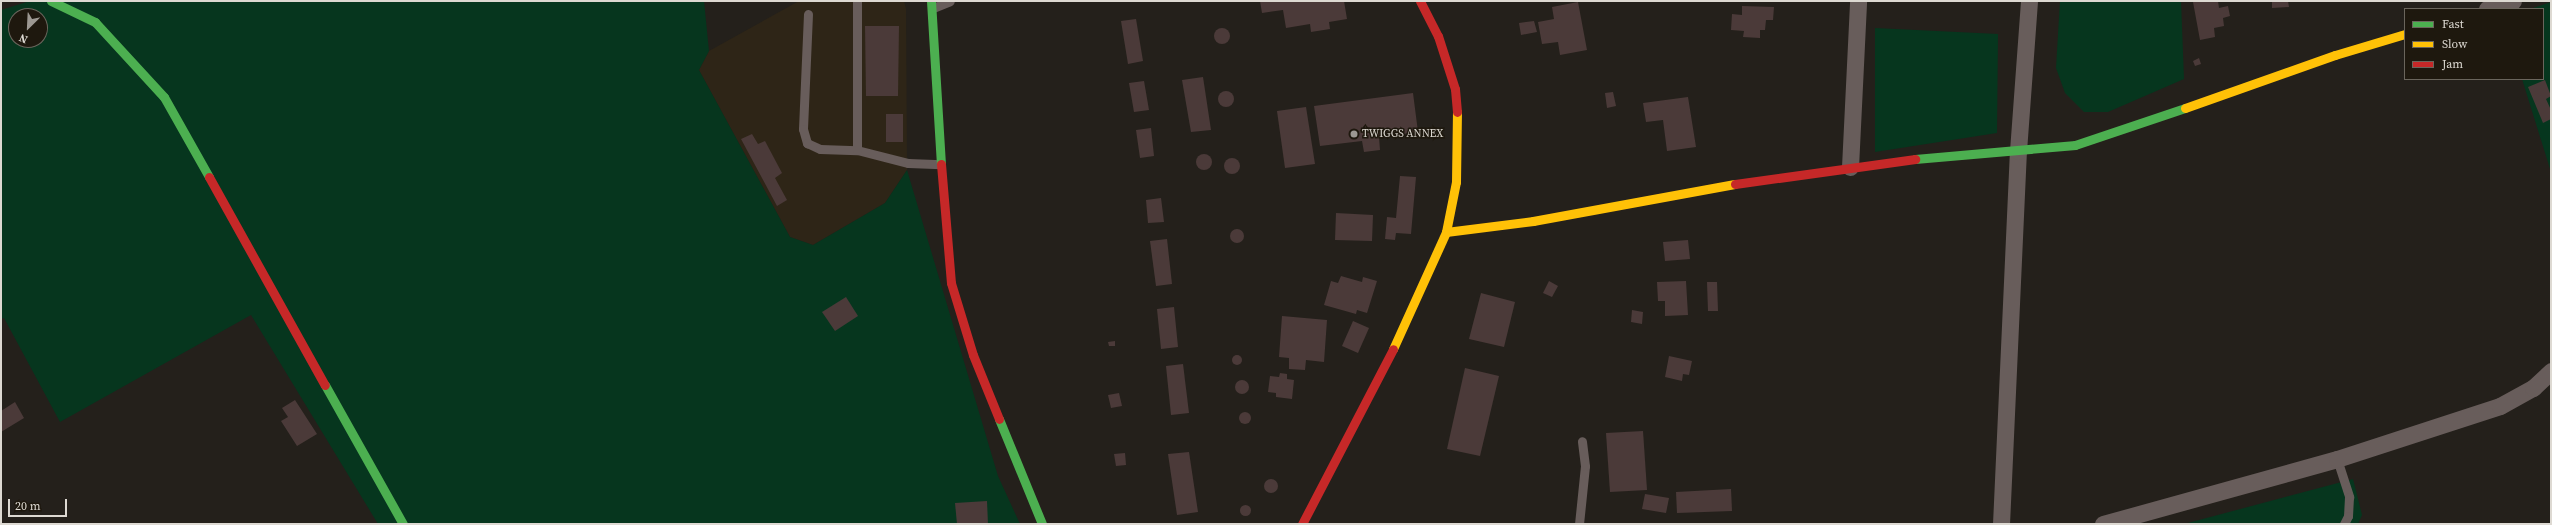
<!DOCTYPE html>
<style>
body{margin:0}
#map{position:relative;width:2552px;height:525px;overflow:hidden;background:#24201b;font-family:"Source Serif 4",serif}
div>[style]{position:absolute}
.built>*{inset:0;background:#2e2517}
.green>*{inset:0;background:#06361e}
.building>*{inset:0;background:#4b3a39}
.round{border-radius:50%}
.lane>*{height:9px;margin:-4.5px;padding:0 4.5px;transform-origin:4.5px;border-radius:4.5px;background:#685d5b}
.street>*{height:17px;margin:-8.5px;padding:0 8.5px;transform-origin:8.5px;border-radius:8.5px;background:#685d5b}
.fast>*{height:9px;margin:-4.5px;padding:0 4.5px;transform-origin:4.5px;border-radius:4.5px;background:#4caf50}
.slow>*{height:9px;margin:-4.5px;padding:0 4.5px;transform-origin:4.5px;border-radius:4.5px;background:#ffc107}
.jam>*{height:9px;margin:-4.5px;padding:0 4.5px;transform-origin:4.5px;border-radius:4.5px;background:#c62828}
.dots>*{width:11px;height:11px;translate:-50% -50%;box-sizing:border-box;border:2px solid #1e180e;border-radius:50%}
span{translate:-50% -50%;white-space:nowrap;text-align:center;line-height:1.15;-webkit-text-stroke:3px #1e180e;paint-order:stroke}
.poi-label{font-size:11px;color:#ddd9d2}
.left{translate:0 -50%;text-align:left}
.frame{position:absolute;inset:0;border:2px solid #ddd9d2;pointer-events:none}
.legend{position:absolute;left:2404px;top:8px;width:140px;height:72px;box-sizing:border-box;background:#1e180e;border:1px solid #6a655c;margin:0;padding:5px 7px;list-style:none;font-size:12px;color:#ddd9d2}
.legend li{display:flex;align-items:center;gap:8px;height:20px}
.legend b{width:20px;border:1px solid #6a655c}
.north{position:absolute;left:8px;top:8px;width:40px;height:40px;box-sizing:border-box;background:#1e180e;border:1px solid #6a655c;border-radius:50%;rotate:204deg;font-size:11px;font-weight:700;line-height:16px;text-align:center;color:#ddd9d2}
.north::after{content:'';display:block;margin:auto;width:14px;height:18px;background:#9c9892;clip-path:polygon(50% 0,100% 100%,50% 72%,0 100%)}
.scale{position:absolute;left:8px;top:499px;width:59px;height:18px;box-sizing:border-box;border:2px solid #ddd9d2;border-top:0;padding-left:5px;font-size:12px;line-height:14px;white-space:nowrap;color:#ddd9d2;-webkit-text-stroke:3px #1e180e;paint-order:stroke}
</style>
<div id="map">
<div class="built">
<i style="clip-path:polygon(799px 1px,904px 1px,906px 9px,907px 170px,885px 203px,813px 245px,790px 237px,699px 70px,709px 51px)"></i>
</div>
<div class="green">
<i style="clip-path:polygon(evenodd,30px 1px,704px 1px,709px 51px,699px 70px,790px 237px,813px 245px,885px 203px,907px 170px,998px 476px,1020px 524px,378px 524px,251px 315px,60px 422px,4px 318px,1px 319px,1px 10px,30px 1px,16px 16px,40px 16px,40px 40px,16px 40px,16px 16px)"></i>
<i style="clip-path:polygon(2060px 1px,2181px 1px,2184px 79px,2108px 112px,2084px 112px,2065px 93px,2056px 68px)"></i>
<i style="clip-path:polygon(2551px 2px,2551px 172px,2522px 79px,2543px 79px,2543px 9px,2530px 9px)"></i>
<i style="clip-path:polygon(1875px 28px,1998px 34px,1997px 133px,1875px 152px)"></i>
<i style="clip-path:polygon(2353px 479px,2362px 515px,2358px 524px,2184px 524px)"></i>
</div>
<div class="building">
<i style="clip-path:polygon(1260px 1px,1344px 1px,1347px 19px,1329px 22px,1330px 29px,1311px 32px,1310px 24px,1286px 28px,1283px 10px,1262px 13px)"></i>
<i style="clip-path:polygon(2218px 1px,2219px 8px,2228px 6px,2230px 16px,2223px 18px,2224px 26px,2214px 28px,2215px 37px,2200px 40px,2193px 2px)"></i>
<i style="clip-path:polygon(2272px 1px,2288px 1px,2289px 7px,2272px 8px)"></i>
<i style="clip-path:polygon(1578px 2px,1587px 50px,1560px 55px,1558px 42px,1542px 44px,1538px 22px,1554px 19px,1552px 7px)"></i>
<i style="clip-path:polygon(1742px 6px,1774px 7px,1773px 20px,1766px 20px,1765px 30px,1760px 30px,1760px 38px,1743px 37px,1744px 31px,1731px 30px,1732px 14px,1742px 15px)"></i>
<i style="clip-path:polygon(1136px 19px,1143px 61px,1128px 64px,1121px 21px)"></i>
<i style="clip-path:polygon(1534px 21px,1537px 32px,1521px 35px,1519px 23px)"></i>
<i style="clip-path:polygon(865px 26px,899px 26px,898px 96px,866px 96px)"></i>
<i class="round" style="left:1214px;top:28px;width:16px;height:16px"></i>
<i style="clip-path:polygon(2199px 58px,2201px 64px,2195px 66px,2193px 61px)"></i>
<i style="clip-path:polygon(1203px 77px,1211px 130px,1191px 132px,1182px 80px)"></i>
<i style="clip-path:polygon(2545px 80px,2551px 96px,2546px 99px,2551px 110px,2551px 119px,2543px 123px,2528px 87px)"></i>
<i style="clip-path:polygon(1144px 81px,1149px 110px,1134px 112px,1129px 83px)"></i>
<i class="round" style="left:1218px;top:91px;width:16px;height:16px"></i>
<i style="clip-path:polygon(1613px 92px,1616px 106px,1607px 108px,1605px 93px)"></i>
<i style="clip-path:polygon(1413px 93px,1418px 132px,1379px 137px,1380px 150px,1364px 152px,1362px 141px,1320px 146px,1314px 106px)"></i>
<i style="clip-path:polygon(1688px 97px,1696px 147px,1667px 151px,1663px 120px,1646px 122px,1643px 103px)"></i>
<i style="clip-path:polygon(1306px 107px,1315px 164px,1285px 168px,1277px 111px)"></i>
<i style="clip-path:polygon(886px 114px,903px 114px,903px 142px,886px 142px)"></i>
<i style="clip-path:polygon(1151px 128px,1154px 156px,1140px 158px,1136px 130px)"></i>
<i style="clip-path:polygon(752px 134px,758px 144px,765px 141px,782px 173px,775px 178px,787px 200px,777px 206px,741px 139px)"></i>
<i class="round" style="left:1196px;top:154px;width:16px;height:16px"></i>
<i class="round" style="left:1224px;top:158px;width:16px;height:16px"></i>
<i style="clip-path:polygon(1400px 176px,1416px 177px,1411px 234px,1396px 233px,1395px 240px,1385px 239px,1387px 217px,1396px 218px)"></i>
<i style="clip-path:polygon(1161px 198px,1164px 222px,1148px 223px,1146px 200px)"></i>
<i style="clip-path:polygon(1336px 213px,1373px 215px,1372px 241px,1335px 240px)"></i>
<i class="round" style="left:1230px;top:229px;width:14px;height:14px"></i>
<i style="clip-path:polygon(1167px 239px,1172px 284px,1156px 286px,1150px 241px)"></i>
<i style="clip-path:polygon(1688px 240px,1690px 259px,1665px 261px,1663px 242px)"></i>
<i style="clip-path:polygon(1341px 276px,1362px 282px,1363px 277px,1377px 281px,1367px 313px,1357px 310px,1356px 314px,1324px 305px,1331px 281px,1338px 283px)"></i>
<i style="clip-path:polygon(1549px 281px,1558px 286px,1552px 297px,1543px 293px)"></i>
<i style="clip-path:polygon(1686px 281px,1688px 315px,1665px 316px,1665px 301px,1658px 301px,1657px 282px)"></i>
<i style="clip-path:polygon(1707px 282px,1717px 282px,1718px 311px,1708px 311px)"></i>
<i style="clip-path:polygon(1481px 293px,1515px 302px,1504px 347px,1469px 339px)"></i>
<i style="clip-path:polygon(846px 297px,858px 316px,835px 331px,822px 312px)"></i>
<i style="clip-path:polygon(1174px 307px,1178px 347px,1161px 349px,1157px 309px)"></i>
<i style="clip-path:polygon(1632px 310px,1643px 312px,1642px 324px,1631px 322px)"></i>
<i style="clip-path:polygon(1282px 316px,1327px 320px,1324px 362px,1306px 360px,1305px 370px,1289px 369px,1289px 358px,1279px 357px)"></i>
<i style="clip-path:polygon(1353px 321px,1369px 328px,1358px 353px,1342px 346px)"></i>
<i style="clip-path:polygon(1115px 341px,1115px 346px,1109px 346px,1108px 342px)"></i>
<i class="round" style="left:1232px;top:355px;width:10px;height:10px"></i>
<i style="clip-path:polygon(1669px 356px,1692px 361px,1689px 375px,1683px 374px,1682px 381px,1665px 377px)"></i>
<i style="clip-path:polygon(1183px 364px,1189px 413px,1171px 415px,1166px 366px)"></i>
<i style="clip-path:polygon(1465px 368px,1499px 376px,1480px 456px,1447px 449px)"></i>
<i style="clip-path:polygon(1280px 373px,1287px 374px,1287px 379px,1294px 380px,1292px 399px,1276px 397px,1276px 393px,1268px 392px,1270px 376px,1279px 377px)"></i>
<i class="round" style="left:1235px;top:380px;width:14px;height:14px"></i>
<i style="clip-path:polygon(1119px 393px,1122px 406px,1111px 408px,1108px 395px)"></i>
<i style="clip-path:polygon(295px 400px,317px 434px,297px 446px,281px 421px,288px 417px,282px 408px)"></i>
<i style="clip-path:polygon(15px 402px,24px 418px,1px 432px,1px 411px)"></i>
<i class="round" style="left:1239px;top:412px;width:12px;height:12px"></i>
<i style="clip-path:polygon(1643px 431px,1647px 490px,1610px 492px,1606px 433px)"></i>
<i style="clip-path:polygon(1189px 452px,1198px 512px,1177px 515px,1168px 454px)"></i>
<i style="clip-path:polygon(1125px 453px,1126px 465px,1116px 466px,1114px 454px)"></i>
<i class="round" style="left:1264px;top:479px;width:14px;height:14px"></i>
<i style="clip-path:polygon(1731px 489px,1732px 511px,1677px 513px,1676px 492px)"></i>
<i style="clip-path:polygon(1645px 494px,1669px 498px,1666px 513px,1642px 509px)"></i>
<i style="clip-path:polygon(987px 501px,988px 524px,957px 524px,955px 503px)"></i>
<i class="round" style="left:1239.5px;top:504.5px;width:11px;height:11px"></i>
</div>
<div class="lane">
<i style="left:933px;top:8px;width:18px;rotate:-22deg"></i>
<i style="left:808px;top:14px;width:115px;rotate:92.5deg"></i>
<i style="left:803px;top:129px;width:15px;rotate:74deg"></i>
<i style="left:807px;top:143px;width:14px;rotate:25deg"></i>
<i style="left:820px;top:149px;width:37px;rotate:2deg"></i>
<i style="left:857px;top:150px;width:53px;rotate:14.3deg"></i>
<i style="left:908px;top:163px;width:33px;rotate:2deg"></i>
<i style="left:857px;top:150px;width:149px;rotate:-90deg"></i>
<i style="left:2337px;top:459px;width:40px;rotate:72deg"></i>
<i style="left:2349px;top:497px;width:19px;rotate:93deg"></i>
<i style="left:2348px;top:516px;width:9px;rotate:117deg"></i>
<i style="left:1579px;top:524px;width:58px;rotate:-84.1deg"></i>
<i style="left:1585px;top:466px;width:25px;rotate:-97deg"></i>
</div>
<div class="street">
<i style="left:2487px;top:9px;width:27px;rotate:-17deg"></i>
<i style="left:1850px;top:167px;width:166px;rotate:-87.2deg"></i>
<i style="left:2001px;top:524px;width:373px;rotate:-87.4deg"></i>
<i style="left:2018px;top:151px;width:150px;rotate:-85.8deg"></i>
<i style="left:2103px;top:524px;width:243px;rotate:-15.5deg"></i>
<i style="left:2337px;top:459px;width:171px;rotate:-18deg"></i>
<i style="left:2500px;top:406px;width:38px;rotate:-29deg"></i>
<i style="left:2533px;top:388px;width:25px;rotate:-43deg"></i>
</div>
<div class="fast">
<i style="left:51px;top:1px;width:49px;rotate:25.5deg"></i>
<i style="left:95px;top:22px;width:102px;rotate:47.4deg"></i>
<i style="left:164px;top:97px;width:92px;rotate:60.6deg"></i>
<i style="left:931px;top:1px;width:163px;rotate:86.5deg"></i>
<i style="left:1915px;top:159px;width:161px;rotate:-5deg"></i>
<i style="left:2075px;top:145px;width:116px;rotate:-18.6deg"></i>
<i style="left:325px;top:385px;width:159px;rotate:60.7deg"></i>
<i style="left:999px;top:419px;width:113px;rotate:67.7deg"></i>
</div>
<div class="slow">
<i style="left:2185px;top:108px;width:159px;rotate:-19.5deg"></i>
<i style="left:2335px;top:55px;width:73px;rotate:-16.7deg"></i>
<i style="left:1446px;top:232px;width:88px;rotate:-7.2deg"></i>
<i style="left:1533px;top:221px;width:205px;rotate:-10.4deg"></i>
<i style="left:1393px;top:349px;width:128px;rotate:-65.6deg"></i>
<i style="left:1446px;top:232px;width:51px;rotate:-78.7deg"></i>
<i style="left:1456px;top:182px;width:70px;rotate:-89.2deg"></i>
</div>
<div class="jam">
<i style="left:1420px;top:1px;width:39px;rotate:63deg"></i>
<i style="left:1438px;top:36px;width:56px;rotate:72.2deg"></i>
<i style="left:1455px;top:89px;width:23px;rotate:85deg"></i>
<i style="left:941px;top:164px;width:119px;rotate:85.2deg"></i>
<i style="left:951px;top:283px;width:75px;rotate:73deg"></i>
<i style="left:973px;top:355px;width:69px;rotate:67.9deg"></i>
<i style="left:209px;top:177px;width:238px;rotate:60.9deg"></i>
<i style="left:1735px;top:184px;width:182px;rotate:-7.9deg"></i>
<i style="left:1302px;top:524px;width:197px;rotate:-62.5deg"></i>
</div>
<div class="dots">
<i style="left:1354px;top:134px;background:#9c9892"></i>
</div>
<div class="poi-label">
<span class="left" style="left:1362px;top:134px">TWIGGS ANNEX</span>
</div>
<div class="frame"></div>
<ul class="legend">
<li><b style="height:5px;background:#4caf50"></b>Fast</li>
<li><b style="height:5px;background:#ffc107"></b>Slow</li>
<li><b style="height:5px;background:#c62828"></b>Jam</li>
</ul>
<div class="north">N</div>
<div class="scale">20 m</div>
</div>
